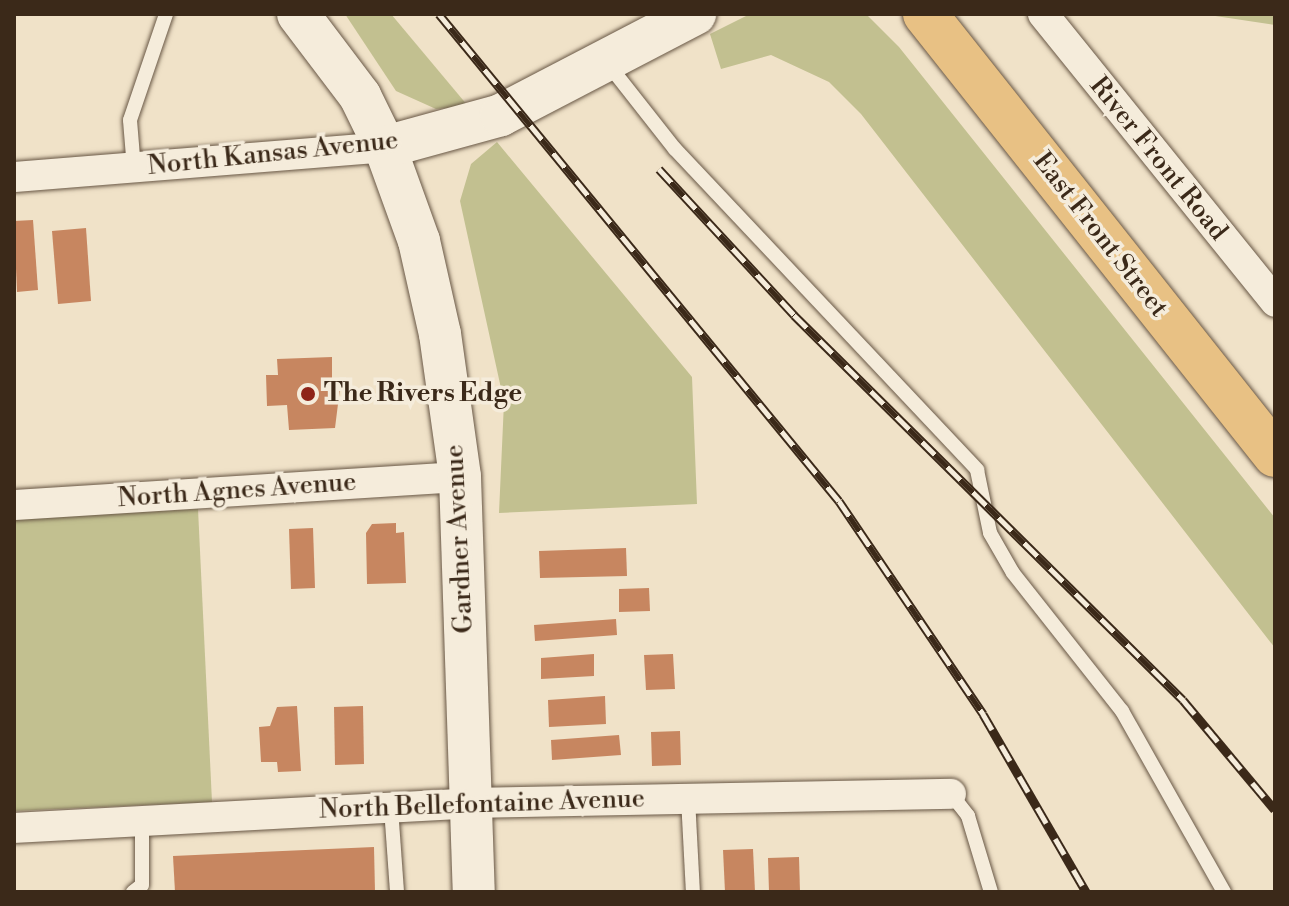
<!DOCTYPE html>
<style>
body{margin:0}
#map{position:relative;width:1289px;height:906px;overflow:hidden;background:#f0e2c8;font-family:"Libre Bodoni",serif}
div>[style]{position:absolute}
.green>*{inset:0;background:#c2c090}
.building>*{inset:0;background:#c78660}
.roads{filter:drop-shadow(0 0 2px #685745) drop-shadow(0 0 2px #685745)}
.lane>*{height:14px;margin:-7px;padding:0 7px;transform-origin:7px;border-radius:7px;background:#f5ecdb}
.street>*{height:30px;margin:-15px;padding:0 15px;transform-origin:15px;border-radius:15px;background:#f5ecdb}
.secondary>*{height:42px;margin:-21px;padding:0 21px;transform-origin:21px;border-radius:21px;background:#f5ecdb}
.primary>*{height:44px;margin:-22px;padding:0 22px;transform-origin:22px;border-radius:22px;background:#e8c184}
.rail>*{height:9px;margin-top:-4.5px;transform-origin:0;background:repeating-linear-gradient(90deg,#f5ecdb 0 18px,#3b2919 0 36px);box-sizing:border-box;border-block:2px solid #3b2919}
.dots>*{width:22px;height:22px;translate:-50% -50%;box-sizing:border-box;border:4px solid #f5ecdb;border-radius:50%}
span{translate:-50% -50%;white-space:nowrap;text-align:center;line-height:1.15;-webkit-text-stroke:7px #f5ecdb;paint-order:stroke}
.street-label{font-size:26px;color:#3b2919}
.poi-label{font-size:26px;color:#3b2919;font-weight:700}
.left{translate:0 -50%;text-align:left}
.frame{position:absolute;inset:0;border:16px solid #3b2919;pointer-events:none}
</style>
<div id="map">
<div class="green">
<i style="clip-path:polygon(345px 14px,391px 14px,468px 106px,436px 109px,396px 91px)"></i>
<i style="clip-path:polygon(750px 14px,866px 14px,899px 47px,1275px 518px,1275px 648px,861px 114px,829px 82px,771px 55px,721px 69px,710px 34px)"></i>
<i style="clip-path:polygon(1202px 14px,1275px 14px,1275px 25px)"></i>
<i style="clip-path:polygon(497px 142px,692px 377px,697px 504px,499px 513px,504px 402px,460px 201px,471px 164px)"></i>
<i style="clip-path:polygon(198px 509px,212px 802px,14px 811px,14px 519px)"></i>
</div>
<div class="building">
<i style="clip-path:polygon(33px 220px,38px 290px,17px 292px,14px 221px)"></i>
<i style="clip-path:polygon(86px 228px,91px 301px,58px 304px,52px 231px)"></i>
<i style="clip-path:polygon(332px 357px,332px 380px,341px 380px,335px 428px,289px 430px,287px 405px,267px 406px,266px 375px,278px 375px,277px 359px)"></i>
<i style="clip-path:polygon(396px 523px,396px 533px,404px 532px,406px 583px,367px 584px,366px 533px,372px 524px)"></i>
<i style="clip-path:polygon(313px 528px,315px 588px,291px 589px,289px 529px)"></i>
<i style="clip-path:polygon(626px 548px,627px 576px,540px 578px,539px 551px)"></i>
<i style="clip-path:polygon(649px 588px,650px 611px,619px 612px,619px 589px)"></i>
<i style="clip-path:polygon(616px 619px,617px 635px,535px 641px,534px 625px)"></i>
<i style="clip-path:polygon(594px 654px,594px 676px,541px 679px,541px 658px)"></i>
<i style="clip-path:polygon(673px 654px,675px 689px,646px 690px,644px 655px)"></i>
<i style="clip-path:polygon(605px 696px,606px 724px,549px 727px,548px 700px)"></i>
<i style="clip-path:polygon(297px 706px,301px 771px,278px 772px,277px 762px,261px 762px,259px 727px,270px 726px,277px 707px)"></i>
<i style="clip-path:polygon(363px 706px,364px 764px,335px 765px,334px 707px)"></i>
<i style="clip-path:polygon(680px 731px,681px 765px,652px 766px,651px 732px)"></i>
<i style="clip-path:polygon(619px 735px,621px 755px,552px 760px,551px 740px)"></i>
<i style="clip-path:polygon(374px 847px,375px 892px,175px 892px,173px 856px)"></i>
<i style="clip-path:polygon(753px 849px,755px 892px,725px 892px,723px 850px)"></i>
<i style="clip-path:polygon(799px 857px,800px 892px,769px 892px,768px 858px)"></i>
</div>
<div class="roads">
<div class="lane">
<i style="left:608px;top:64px;width:108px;rotate:51.8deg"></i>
<i style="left:675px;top:149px;width:441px;rotate:46.7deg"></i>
<i style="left:977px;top:470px;width:64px;rotate:78.3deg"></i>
<i style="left:990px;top:533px;width:46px;rotate:60.1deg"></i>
<i style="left:1013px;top:573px;width:176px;rotate:51.7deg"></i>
<i style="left:1122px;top:711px;width:208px;rotate:60.6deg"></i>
<i style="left:134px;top:169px;width:49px;rotate:-94.7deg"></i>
<i style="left:130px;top:120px;width:112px;rotate:-71.2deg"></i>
<i style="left:951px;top:794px;width:28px;rotate:52deg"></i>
<i style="left:968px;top:816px;width:79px;rotate:73.2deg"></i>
<i style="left:688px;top:798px;width:94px;rotate:87deg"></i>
<i style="left:391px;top:808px;width:84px;rotate:85.9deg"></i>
<i style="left:133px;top:892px;width:11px;rotate:-38deg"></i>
<i style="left:142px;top:885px;width:64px;rotate:-90deg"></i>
</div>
<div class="street">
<i style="left:1043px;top:14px;width:370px;rotate:51.1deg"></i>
<i style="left:14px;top:177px;width:372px;rotate:-4.6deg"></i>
<i style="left:14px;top:505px;width:447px;rotate:-3.6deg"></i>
<i style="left:14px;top:828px;width:458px;rotate:-3.1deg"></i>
<i style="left:471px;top:803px;width:480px;rotate:-1.1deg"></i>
</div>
<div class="secondary">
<i style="left:298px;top:14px;width:103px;rotate:52.9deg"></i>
<i style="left:360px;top:96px;width:57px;rotate:63.9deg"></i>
<i style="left:385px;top:147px;width:100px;rotate:70.1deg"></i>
<i style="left:419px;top:241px;width:95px;rotate:77.3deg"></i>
<i style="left:440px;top:334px;width:144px;rotate:82deg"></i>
<i style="left:460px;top:477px;width:415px;rotate:88.1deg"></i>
<i style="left:385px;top:147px;width:120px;rotate:-15.4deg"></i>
<i style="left:501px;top:115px;width:219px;rotate:-27.5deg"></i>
</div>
<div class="primary">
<i style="left:925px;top:14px;width:563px;rotate:51.56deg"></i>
</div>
</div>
<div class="rail">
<i style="left:439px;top:14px;width:630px;rotate:50.6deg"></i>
<i style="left:839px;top:501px;width:257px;rotate:55.9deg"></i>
<i style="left:983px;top:714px;width:206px;rotate:59.9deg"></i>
<i style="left:659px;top:169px;width:199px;rotate:47.2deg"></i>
<i style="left:794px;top:315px;width:547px;rotate:44.7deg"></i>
<i style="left:1183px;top:700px;width:143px;rotate:50.1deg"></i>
</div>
<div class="dots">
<i style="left:308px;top:394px;background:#8f2418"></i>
</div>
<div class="street-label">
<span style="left:273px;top:154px;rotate:-6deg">North Kansas Avenue</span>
<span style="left:1158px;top:159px;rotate:51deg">River Front Road</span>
<span style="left:1100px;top:235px;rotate:52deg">East Front Street</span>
<span style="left:237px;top:491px;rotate:-4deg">North Agnes Avenue</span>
<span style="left:460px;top:539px;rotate:-93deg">Gardner Avenue</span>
<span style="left:482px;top:805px;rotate:-2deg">North Bellefontaine Avenue</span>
</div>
<div class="poi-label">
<span class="left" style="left:324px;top:394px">The Rivers Edge</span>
</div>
<div class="frame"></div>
</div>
